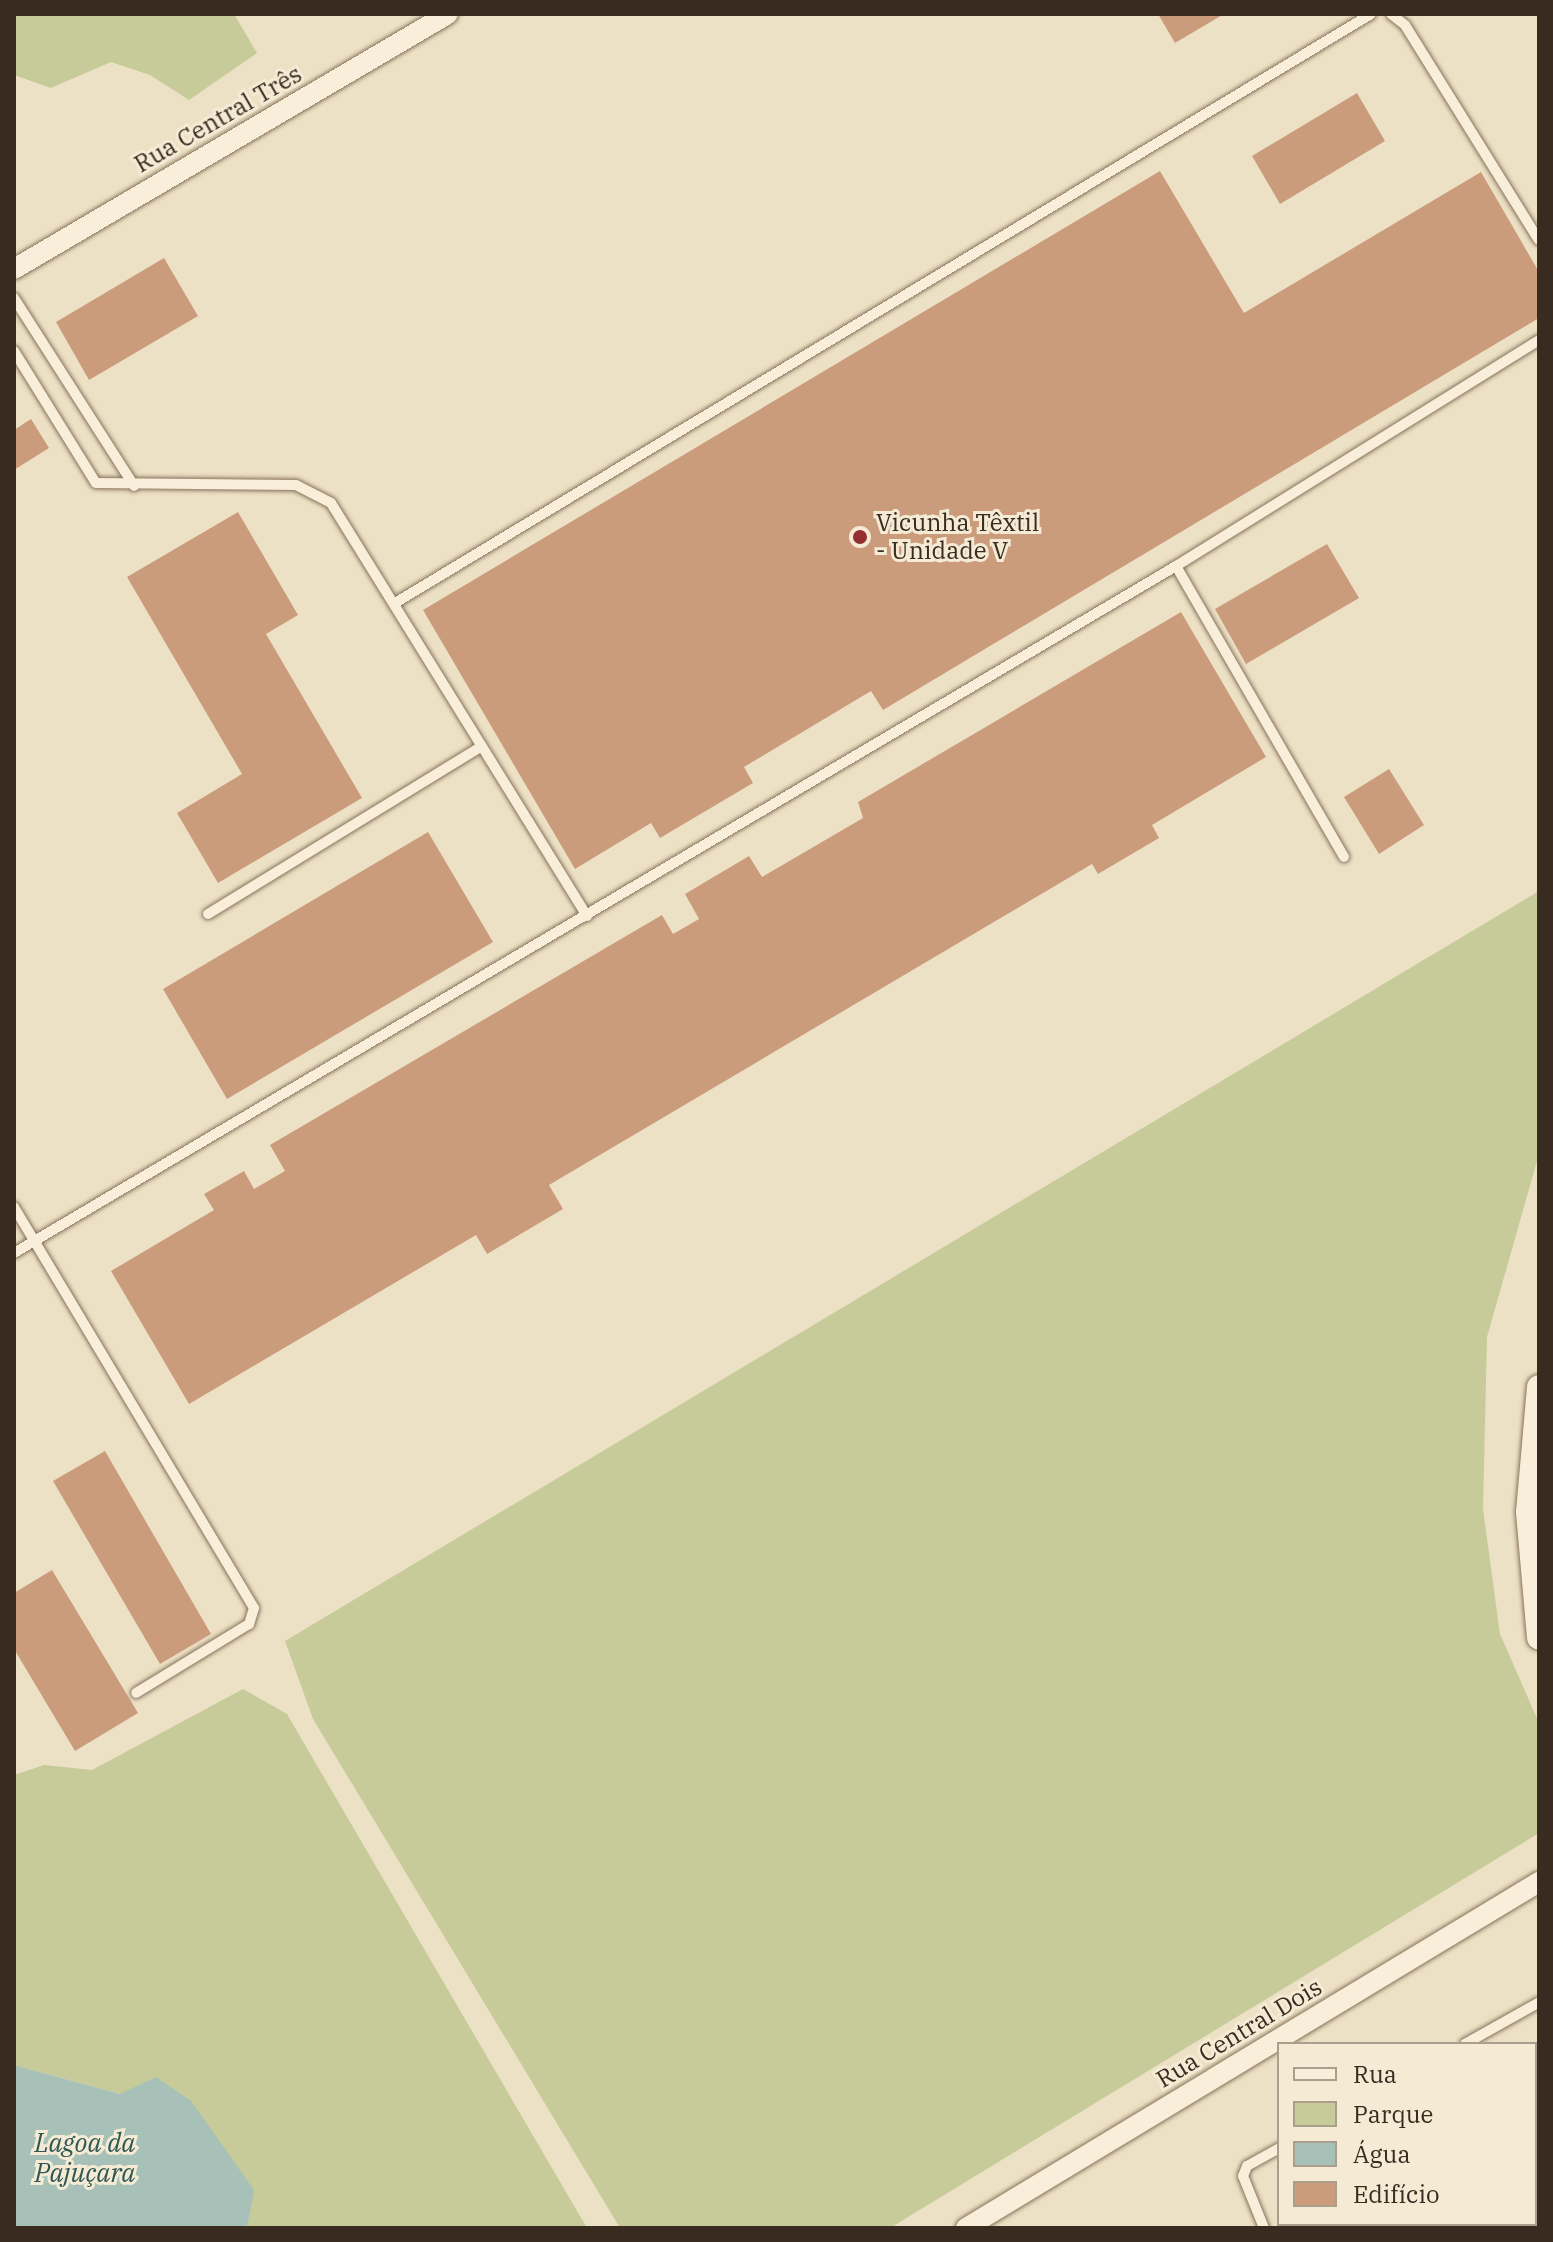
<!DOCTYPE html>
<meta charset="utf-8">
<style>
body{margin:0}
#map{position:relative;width:1553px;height:2242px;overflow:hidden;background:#ede1c5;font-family:"IBM Plex Serif",serif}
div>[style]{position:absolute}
.green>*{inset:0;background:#c6cb99}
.water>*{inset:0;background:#a7c1b9}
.building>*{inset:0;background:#cb9c7c}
.roads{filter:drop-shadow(0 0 2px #88735c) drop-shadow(0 0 2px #88735c)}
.service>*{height:10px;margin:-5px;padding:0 5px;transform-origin:5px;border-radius:5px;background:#f8eed9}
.minor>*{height:20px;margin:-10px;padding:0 10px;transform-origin:10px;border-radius:10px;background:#f8eed9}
.tertiary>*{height:24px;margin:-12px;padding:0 12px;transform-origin:12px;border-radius:12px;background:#f8eed9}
.dots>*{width:22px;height:22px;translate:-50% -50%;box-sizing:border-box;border:4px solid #f5ebd5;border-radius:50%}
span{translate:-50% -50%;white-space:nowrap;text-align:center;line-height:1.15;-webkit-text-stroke:6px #f5ebd5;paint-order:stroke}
.street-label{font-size:24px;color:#392b1f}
.poi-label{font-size:24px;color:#392b1f}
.left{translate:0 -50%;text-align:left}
.water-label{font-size:26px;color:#2f5855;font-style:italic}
.frame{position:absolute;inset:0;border:16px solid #392b1f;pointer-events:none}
.legend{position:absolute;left:1277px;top:2042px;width:260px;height:184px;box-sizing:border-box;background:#f5ebd5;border:2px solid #aa9e8c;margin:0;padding:10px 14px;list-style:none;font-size:24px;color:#392b1f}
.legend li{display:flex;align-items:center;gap:16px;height:40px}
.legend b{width:40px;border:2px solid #aa9e8c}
</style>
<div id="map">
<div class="green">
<i style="clip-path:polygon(14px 14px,234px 14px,257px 53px,189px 100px,150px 75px,111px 62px,51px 88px,14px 75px)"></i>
<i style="clip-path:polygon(1539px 891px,1539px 1154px,1487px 1337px,1483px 1509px,1500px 1634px,1539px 1723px,1539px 1833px,890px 2228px,620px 2228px,313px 1719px,285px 1641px)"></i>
<i style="clip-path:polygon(243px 1689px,287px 1714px,587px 2228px,247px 2228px,253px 2189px,120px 2094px,14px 2065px,14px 1775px,44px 1765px,92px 1770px)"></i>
</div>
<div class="water">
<i style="clip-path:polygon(14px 2065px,120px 2094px,156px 2077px,191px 2101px,254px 2190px,247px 2228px,14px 2228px)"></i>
</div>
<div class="building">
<i style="clip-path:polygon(1158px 14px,1224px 14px,1175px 43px)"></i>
<i style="clip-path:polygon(1357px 93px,1385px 141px,1280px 204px,1252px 156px)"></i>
<i style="clip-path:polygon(1160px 171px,1244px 313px,1481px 172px,1539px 272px,1539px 318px,883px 710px,871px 691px,744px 767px,753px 783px,660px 838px,651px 823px,575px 869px,423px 610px)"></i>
<i style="clip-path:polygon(164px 258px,198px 316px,89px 380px,56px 322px)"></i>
<i style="clip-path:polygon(31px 419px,49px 448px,14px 470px,14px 430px)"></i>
<i style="clip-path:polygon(238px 512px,298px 615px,266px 634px,362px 798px,218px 883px,177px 813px,242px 774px,127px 577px)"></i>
<i style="clip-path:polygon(1327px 544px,1359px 598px,1246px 664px,1215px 609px)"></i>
<i style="clip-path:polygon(1181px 612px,1266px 757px,1152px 825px,1159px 838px,1098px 874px,1092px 864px,549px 1185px,563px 1209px,487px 1254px,476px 1235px,189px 1404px,111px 1271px,214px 1210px,204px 1194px,244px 1171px,254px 1189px,285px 1171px,270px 1145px,662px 915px,673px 934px,699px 919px,685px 894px,749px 856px,762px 877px,863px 818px,858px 802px)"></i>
<i style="clip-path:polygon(1389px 769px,1424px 825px,1379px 854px,1344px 797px)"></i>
<i style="clip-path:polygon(428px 832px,493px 942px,227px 1099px,163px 989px)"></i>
<i style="clip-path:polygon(105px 1451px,211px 1634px,160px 1664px,53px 1481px)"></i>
<i style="clip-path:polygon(52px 1570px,138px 1713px,75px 1751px,14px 1649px,14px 1593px)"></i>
</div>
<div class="roads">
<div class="service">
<i style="left:1391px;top:14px;width:18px;rotate:38deg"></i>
<i style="left:1405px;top:25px;width:253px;rotate:58.1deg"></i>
<i style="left:14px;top:298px;width:223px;rotate:57.4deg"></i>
<i style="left:14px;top:351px;width:155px;rotate:58.2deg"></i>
<i style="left:96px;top:483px;width:200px;rotate:0.6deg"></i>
<i style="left:296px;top:485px;width:39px;rotate:27deg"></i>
<i style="left:331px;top:503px;width:486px;rotate:58.2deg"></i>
<i style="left:1176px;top:566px;width:336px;rotate:60deg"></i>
<i style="left:395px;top:603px;width:1140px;rotate:-31.11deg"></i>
<i style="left:208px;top:914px;width:321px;rotate:-31.5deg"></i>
<i style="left:14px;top:1207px;width:467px;rotate:59.1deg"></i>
<i style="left:254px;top:1608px;width:17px;rotate:107deg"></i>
<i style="left:249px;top:1624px;width:132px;rotate:148.6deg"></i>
<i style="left:14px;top:1253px;width:1350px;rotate:-30.59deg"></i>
<i style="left:1176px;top:566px;width:428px;rotate:-31.9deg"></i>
<i style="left:1465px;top:2044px;width:84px;rotate:-29.3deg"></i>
<i style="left:1264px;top:2228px;width:56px;rotate:-112deg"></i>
<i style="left:1243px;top:2176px;width:11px;rotate:-68deg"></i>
<i style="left:1247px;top:2166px;width:37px;rotate:-29deg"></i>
</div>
<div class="minor">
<i style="left:14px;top:269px;width:503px;rotate:-30.44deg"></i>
<i style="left:966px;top:2228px;width:669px;rotate:-31.13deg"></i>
</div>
<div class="tertiary">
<i style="left:1539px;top:1387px;width:125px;rotate:95deg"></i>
<i style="left:1528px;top:1512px;width:126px;rotate:85deg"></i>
</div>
</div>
<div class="dots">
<i style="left:860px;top:537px;background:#962d2f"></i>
</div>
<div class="street-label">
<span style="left:218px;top:119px;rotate:-30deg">Rua Central Três</span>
<span style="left:1239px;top:2033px;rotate:-31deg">Rua Central Dois</span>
</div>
<div class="poi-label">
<span class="left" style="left:876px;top:537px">Vicunha Têxtil<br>- Unidade V</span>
</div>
<div class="water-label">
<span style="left:85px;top:2158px">Lagoa da<br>Pajuçara</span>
</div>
<div class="frame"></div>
<ul class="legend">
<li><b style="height:10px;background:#f8eed9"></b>Rua</li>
<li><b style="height:22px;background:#c6cb99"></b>Parque</li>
<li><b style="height:22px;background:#a7c1b9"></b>Água</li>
<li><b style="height:22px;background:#cb9c7c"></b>Edifício</li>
</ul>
</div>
